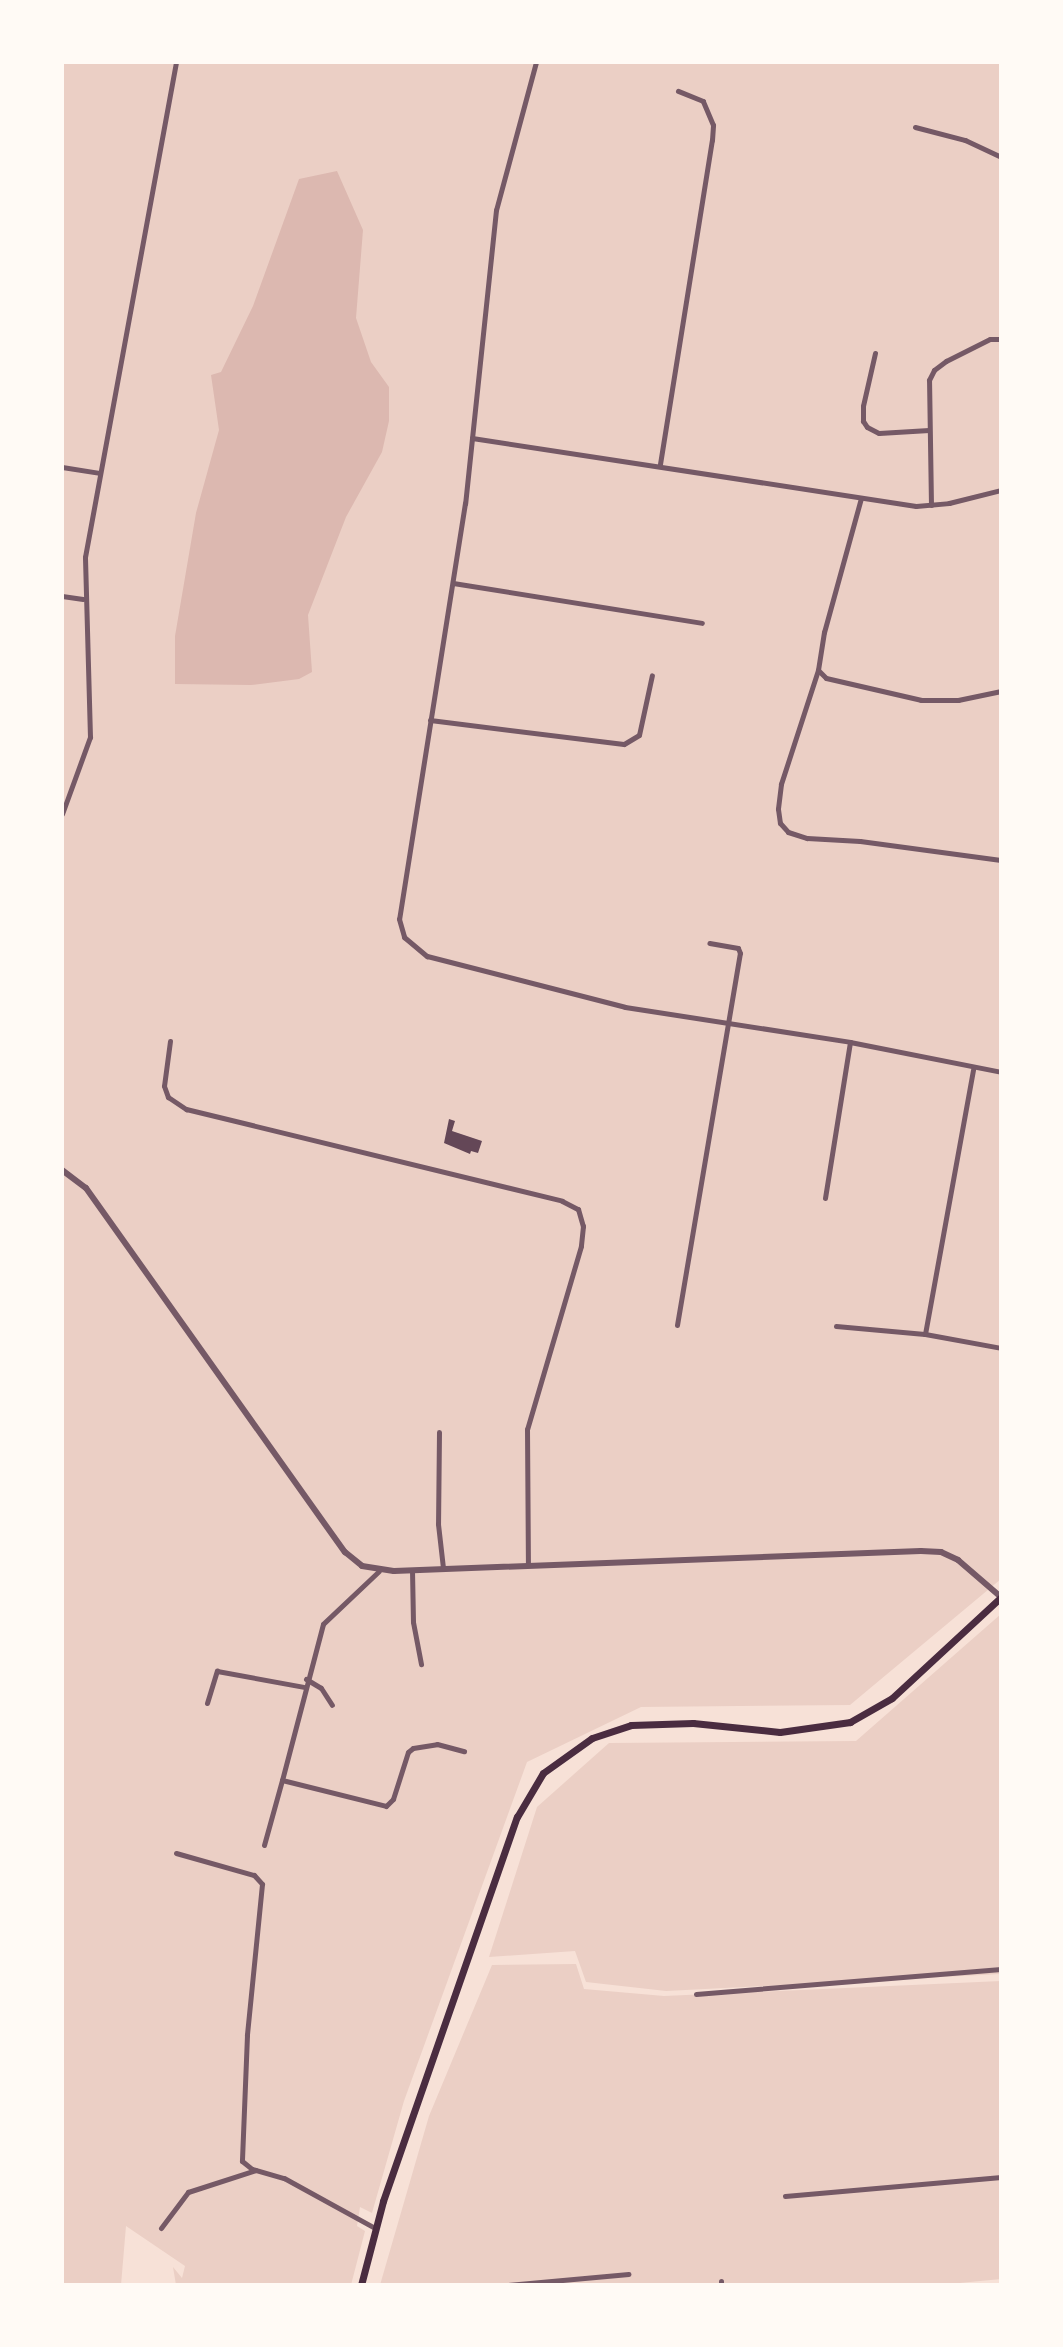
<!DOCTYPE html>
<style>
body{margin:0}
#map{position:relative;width:1063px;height:2347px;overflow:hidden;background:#f7e1d7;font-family:"DM Sans",sans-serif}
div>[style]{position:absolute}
.green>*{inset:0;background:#ebcfc5}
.water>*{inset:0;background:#dcb8b0}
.building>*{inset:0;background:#644757}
.minor>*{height:5px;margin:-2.5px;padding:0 2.5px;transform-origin:2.5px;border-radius:2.5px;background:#755966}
.tertiary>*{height:6px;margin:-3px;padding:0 3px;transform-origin:3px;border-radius:3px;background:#755966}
.secondary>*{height:7px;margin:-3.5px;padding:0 3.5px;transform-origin:3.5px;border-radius:3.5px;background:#4a2c40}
span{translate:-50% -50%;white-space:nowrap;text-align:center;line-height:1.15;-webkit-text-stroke:6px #fffaf5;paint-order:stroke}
.frame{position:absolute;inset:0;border:64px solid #fffaf5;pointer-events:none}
</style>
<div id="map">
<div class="green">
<i style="clip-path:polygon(62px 62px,1001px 62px,1001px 1579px,850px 1705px,641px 1707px,527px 1762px,404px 2101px,372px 2213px,360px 2207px,357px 2226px,365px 2231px,351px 2285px,176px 2285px,173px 2267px,182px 2278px,185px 2266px,126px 2226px,121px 2285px,62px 2285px)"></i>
<i style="clip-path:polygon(1001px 1614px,1001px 1974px,666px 1991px,586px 1982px,575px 1951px,489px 1957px,537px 1807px,609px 1743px,856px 1741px)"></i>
<i style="clip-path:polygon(576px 1964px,584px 1989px,664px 1996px,1001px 1981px,1001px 2279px,939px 2285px,380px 2285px,429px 2116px,492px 1965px)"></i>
</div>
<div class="water">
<i style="clip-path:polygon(337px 171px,363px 230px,356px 318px,371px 362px,389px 387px,389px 421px,382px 452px,346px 517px,308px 615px,312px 672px,299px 679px,251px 685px,175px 684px,175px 636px,196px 513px,219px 430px,211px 375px,221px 372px,253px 306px,299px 179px)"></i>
</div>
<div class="building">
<i style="clip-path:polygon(449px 1119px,455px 1121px,452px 1131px,482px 1141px,478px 1153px,471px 1151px,470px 1154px,444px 1143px)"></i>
</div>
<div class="minor">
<i style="left:536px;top:62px;width:153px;rotate:105.1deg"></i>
<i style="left:496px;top:210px;width:295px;rotate:96deg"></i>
<i style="left:465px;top:503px;width:421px;rotate:99deg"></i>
<i style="left:399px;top:919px;width:19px;rotate:74deg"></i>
<i style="left:404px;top:937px;width:30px;rotate:40deg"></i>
<i style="left:427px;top:956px;width:204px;rotate:14.4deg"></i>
<i style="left:625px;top:1007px;width:228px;rotate:8.8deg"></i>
<i style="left:850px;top:1042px;width:154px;rotate:11.2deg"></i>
<i style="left:915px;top:127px;width:52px;rotate:14.6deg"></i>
<i style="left:965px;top:140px;width:40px;rotate:25deg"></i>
<i style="left:875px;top:353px;width:54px;rotate:102.8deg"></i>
<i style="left:863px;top:406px;width:15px;rotate:90deg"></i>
<i style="left:863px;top:421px;width:7px;rotate:56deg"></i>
<i style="left:867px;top:427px;width:13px;rotate:27deg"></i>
<i style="left:879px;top:433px;width:50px;rotate:-3.4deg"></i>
<i style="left:472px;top:438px;width:449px;rotate:8.7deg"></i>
<i style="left:916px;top:506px;width:33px;rotate:-5deg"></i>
<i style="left:949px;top:503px;width:54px;rotate:-14deg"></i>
<i style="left:660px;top:464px;width:328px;rotate:-80.9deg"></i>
<i style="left:712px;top:140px;width:15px;rotate:-86deg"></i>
<i style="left:713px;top:125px;width:26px;rotate:-113deg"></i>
<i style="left:703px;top:101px;width:27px;rotate:-158deg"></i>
<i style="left:62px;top:467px;width:36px;rotate:9deg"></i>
<i style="left:861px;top:498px;width:139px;rotate:105.4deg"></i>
<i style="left:824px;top:632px;width:38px;rotate:99deg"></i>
<i style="left:818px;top:670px;width:11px;rotate:45deg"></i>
<i style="left:826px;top:678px;width:98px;rotate:13deg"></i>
<i style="left:921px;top:700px;width:37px"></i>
<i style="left:958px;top:700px;width:44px;rotate:-11.8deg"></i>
<i style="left:931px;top:505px;width:125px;rotate:-90.9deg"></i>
<i style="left:929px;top:380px;width:11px;rotate:-63deg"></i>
<i style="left:934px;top:370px;width:15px;rotate:-37deg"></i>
<i style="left:946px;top:361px;width:49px;rotate:-26.6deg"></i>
<i style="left:990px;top:339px;width:11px"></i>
<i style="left:453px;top:583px;width:252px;rotate:9.1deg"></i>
<i style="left:62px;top:596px;width:21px;rotate:8deg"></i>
<i style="left:818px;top:670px;width:120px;rotate:108deg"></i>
<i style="left:781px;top:784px;width:25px;rotate:97deg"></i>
<i style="left:778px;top:809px;width:14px;rotate:82deg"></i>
<i style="left:780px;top:823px;width:12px;rotate:48deg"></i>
<i style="left:788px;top:832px;width:20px;rotate:18deg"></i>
<i style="left:807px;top:838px;width:53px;rotate:3.2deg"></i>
<i style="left:860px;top:841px;width:142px;rotate:7.7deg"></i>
<i style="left:430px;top:720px;width:195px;rotate:7.1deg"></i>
<i style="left:624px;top:744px;width:17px;rotate:-31deg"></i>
<i style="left:639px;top:735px;width:61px;rotate:-77.8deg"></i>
<i style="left:62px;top:814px;width:82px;rotate:-70deg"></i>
<i style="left:90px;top:737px;width:180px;rotate:-91.6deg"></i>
<i style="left:85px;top:557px;width:503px;rotate:-79.58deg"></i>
<i style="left:170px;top:1041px;width:45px;rotate:97.6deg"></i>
<i style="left:164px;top:1086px;width:12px;rotate:70deg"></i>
<i style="left:168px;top:1097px;width:22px;rotate:34deg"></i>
<i style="left:186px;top:1109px;width:387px;rotate:13.7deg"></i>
<i style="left:562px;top:1201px;width:18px;rotate:27deg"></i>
<i style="left:578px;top:1209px;width:18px;rotate:74deg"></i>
<i style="left:583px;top:1226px;width:20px;rotate:96deg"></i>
<i style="left:581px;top:1246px;width:191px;rotate:106.4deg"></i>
<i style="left:527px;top:1429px;width:136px;rotate:89.6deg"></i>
<i style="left:825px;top:1198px;width:158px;rotate:-80.9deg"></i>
<i style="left:677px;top:1325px;width:377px;rotate:-80.4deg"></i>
<i style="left:740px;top:953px;width:5px;rotate:-112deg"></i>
<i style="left:738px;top:948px;width:29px;rotate:-170deg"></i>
<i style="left:836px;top:1326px;width:89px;rotate:5.1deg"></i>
<i style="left:925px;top:1334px;width:77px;rotate:10.4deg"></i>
<i style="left:925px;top:1334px;width:269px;rotate:-79.7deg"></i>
<i style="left:439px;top:1432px;width:92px;rotate:90.6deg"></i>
<i style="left:438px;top:1524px;width:44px;rotate:83.5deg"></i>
<i style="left:412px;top:1570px;width:52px;rotate:88.9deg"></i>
<i style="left:413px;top:1622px;width:43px;rotate:79.2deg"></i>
<i style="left:379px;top:1571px;width:77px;rotate:136.6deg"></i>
<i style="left:323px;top:1624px;width:161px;rotate:104.7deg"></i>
<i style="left:282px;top:1780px;width:107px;rotate:14deg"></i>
<i style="left:386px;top:1806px;width:10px;rotate:-45deg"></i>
<i style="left:393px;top:1799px;width:49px;rotate:-72.3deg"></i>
<i style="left:408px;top:1752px;width:6px;rotate:-39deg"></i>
<i style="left:413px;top:1748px;width:24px;rotate:-9deg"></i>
<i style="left:437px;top:1744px;width:28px;rotate:15deg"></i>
<i style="left:306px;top:1679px;width:17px;rotate:31deg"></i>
<i style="left:321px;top:1688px;width:20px;rotate:57deg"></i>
<i style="left:207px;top:1703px;width:34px;rotate:-73deg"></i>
<i style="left:217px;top:1671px;width:88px;rotate:10.4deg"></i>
<i style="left:264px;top:1845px;width:67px;rotate:-74.5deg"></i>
<i style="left:176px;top:1853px;width:81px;rotate:15.8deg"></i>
<i style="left:254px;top:1875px;width:12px;rotate:48deg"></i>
<i style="left:262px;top:1884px;width:152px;rotate:95.7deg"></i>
<i style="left:247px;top:2035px;width:126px;rotate:92.3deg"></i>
<i style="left:242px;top:2161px;width:13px;rotate:39deg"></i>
<i style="left:252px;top:2169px;width:33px;rotate:16deg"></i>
<i style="left:284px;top:2178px;width:104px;rotate:28.8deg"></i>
<i style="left:696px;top:1994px;width:306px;rotate:-4.7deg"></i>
<i style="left:785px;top:2196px;width:217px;rotate:-5deg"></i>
<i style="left:161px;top:2228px;width:45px;rotate:-53.1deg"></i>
<i style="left:188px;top:2192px;width:71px;rotate:-17.9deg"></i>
<i style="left:721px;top:2281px;width:4px;rotate:90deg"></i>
<i style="left:507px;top:2285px;width:122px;rotate:-5.2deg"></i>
</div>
<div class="tertiary">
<i style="left:62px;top:1170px;width:30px;rotate:37deg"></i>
<i style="left:86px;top:1188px;width:447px;rotate:54.6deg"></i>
<i style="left:345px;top:1552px;width:22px;rotate:39deg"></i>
<i style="left:362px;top:1566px;width:32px;rotate:9deg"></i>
<i style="left:394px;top:1571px;width:527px;rotate:-2.17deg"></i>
<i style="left:921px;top:1551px;width:20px;rotate:3deg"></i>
<i style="left:941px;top:1552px;width:19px;rotate:25deg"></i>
<i style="left:958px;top:1560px;width:57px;rotate:40.7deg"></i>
</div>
<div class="secondary">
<i style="left:361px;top:2285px;width:87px;rotate:-75.3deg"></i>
<i style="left:383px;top:2201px;width:407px;rotate:-70.8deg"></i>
<i style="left:517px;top:1817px;width:51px;rotate:-59.4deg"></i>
<i style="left:543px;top:1773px;width:60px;rotate:-35.5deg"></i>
<i style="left:592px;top:1738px;width:41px;rotate:-18.4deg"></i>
<i style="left:631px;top:1725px;width:62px;rotate:-1.8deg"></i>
<i style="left:693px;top:1723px;width:87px;rotate:5.9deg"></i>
<i style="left:780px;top:1732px;width:71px;rotate:-8.1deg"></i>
<i style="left:850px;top:1722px;width:48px;rotate:-29.7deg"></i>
<i style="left:892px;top:1698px;width:149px;rotate:-42.8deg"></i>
</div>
<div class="frame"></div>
</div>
